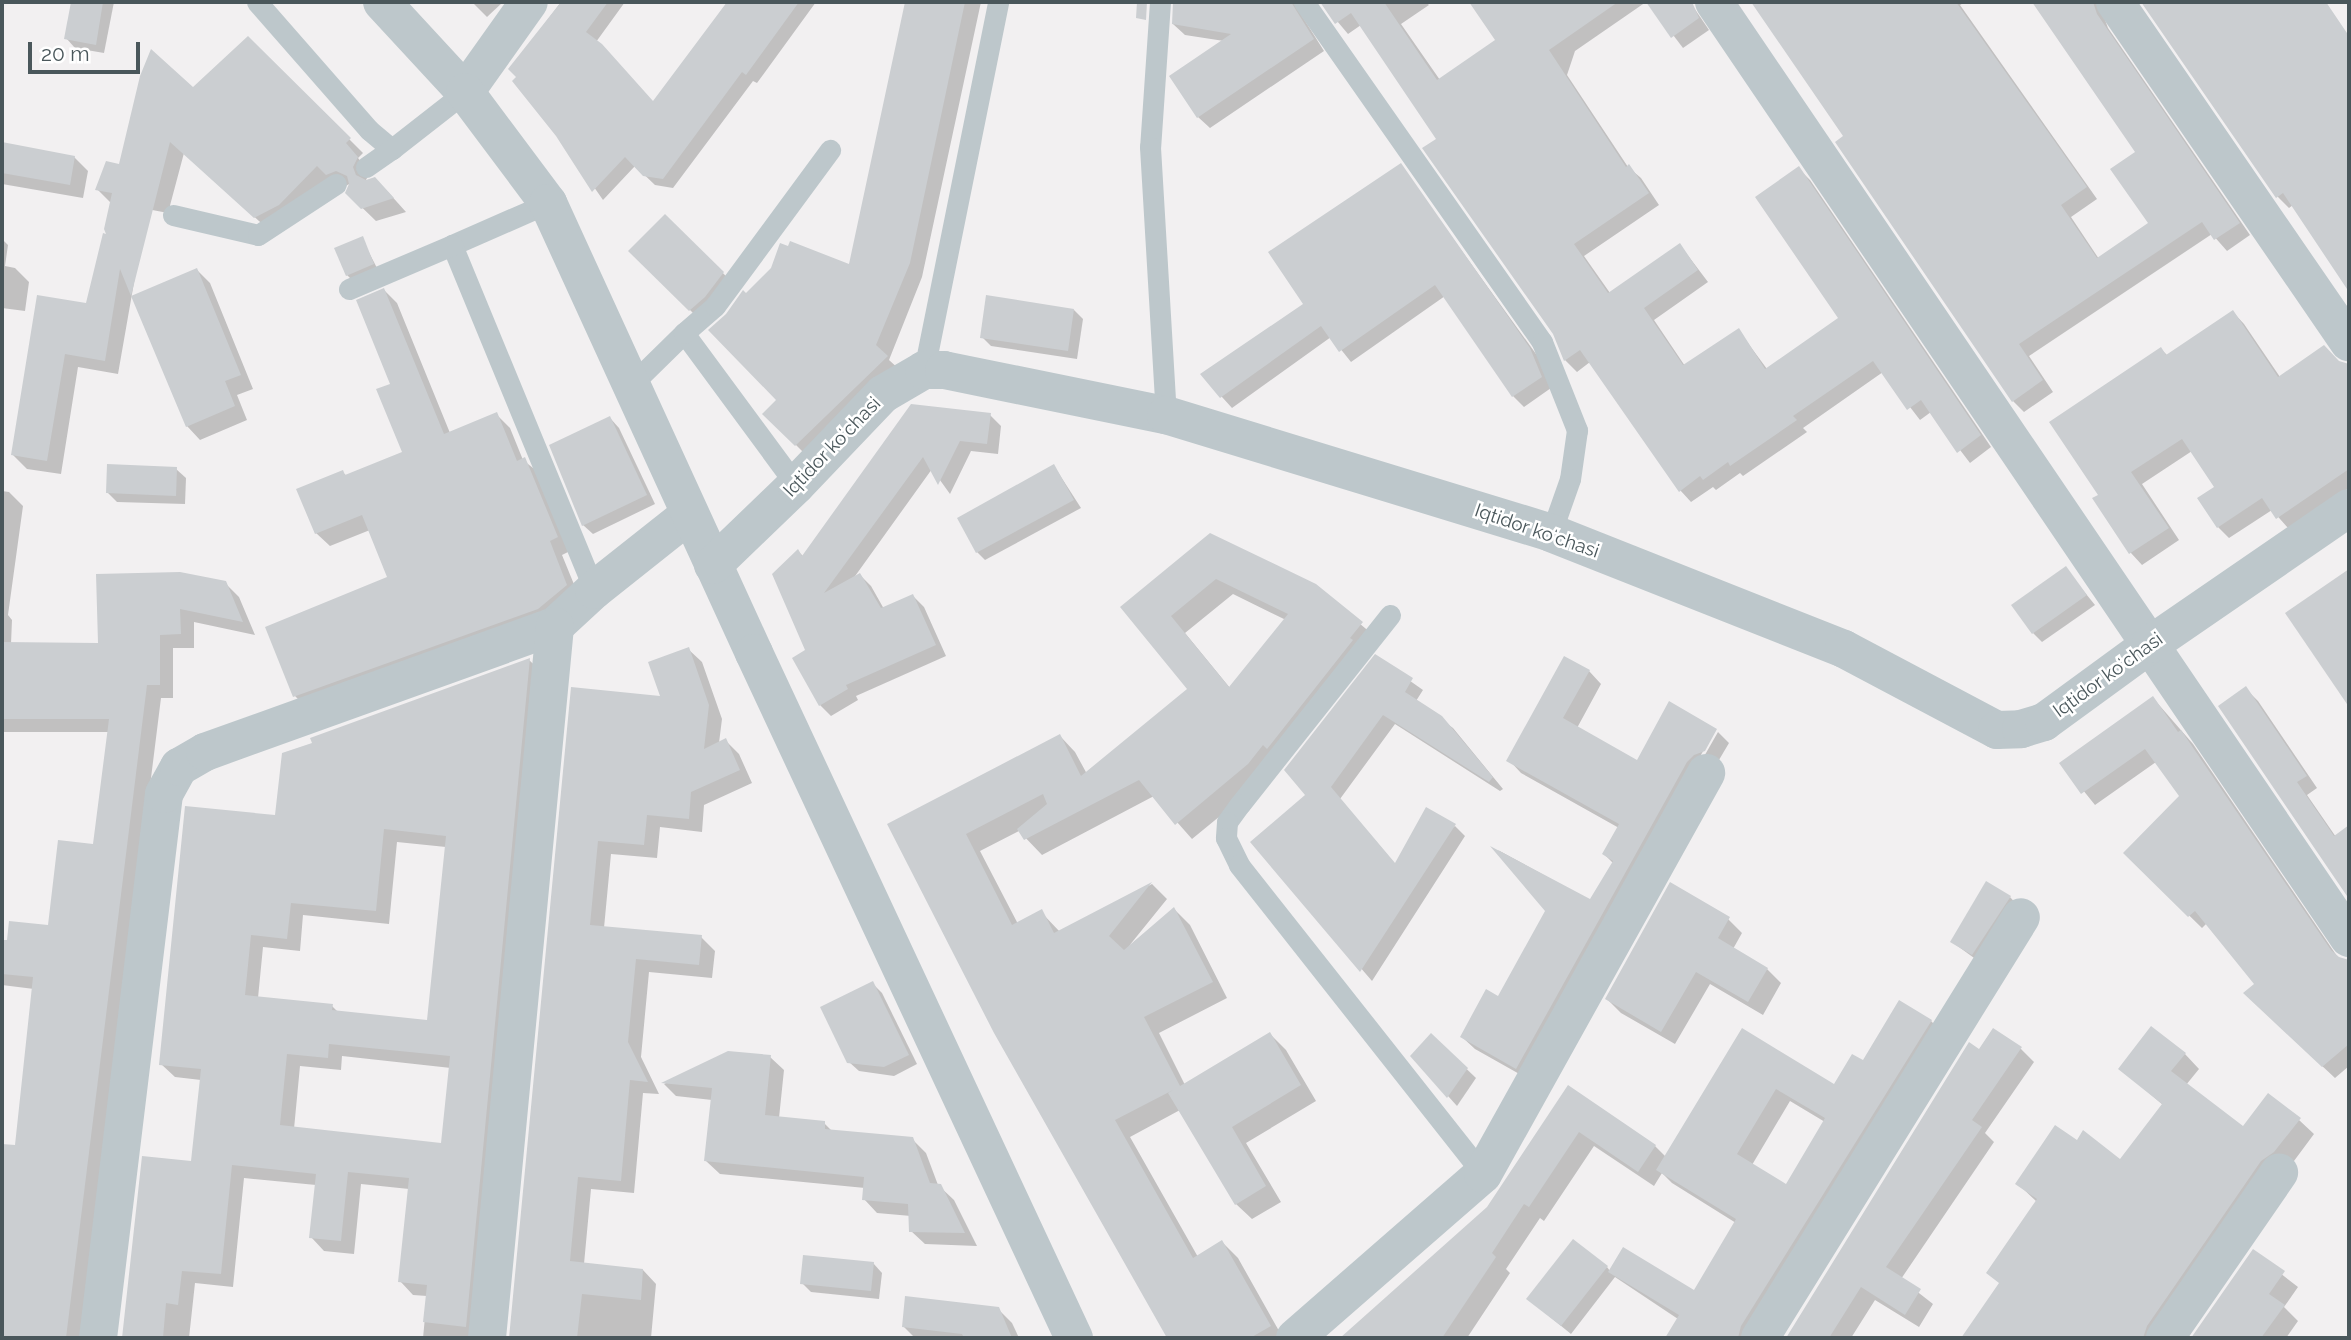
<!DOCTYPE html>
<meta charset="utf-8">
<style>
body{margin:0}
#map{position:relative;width:2351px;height:1340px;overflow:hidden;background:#f2f0f1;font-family:Raleway,sans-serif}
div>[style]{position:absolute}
.shadow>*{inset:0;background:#0003}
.building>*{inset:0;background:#cbced1}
.service>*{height:21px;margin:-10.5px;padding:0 10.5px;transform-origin:10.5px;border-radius:10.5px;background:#bdc7cb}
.minor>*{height:38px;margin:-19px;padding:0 19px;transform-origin:19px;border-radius:19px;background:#bdc7cb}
.tertiary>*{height:38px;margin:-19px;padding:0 19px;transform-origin:19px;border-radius:19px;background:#bdc7cb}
span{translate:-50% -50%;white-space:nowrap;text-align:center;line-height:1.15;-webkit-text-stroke:5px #fff;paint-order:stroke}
.street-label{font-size:19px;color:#4a575b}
.frame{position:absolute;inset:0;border:4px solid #4a575b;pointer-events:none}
.scale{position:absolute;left:28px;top:42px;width:112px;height:32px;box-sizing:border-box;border:4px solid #4a575b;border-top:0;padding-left:9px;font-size:21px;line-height:24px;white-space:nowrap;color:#4a575b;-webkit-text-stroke:5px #fff;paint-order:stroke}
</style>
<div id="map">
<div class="shadow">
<i style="clip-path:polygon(73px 2px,114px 2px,104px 53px,75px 48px,66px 38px)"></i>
<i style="clip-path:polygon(472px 2px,503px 2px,487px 17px)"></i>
<i style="clip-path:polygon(561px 2px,625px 2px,596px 42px,654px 103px,727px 3px,725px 2px,816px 2px,757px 83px,753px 81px,673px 188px,655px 185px,635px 166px,603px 200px,511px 68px)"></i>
<i style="clip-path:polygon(907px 2px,981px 2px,922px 277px,889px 360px,900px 370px,809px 458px,765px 414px,778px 400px,746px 296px,851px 266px)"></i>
<i style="clip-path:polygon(1176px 2px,1309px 2px,1302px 16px,1324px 51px,1210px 128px,1198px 117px,1224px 41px,1185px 35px,1173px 24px)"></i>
<i style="clip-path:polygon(1321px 2px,1426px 2px,1429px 5px,1401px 24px,1440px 80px,1497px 40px,1471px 2px,1517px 2px,1520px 6px,1525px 2px,1646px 2px,1575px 51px,1567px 75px,1628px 167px,1641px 178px,1659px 205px,1584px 256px,1610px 293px,1680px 245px,1708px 282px,1654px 320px,1685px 366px,1739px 331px,1767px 369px,1841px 319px,1799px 169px,1810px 180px,1991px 447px,1970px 463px,1931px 412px,1920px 420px,1883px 372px,1803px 428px,1807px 432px,1743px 476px,1740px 473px,1716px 490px,1713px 487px,1691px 502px,1680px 490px,1590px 362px,1577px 372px,1565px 360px,1554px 334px,1439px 139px,1361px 25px,1348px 34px)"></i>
<i style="clip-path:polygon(1648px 2px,1690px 2px,1709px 30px,1683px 48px)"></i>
<i style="clip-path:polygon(1753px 2px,1825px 2px,1830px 9px,1839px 2px,1965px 2px,1960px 5px,2097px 199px,2071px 217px,2099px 259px,2150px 224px,2137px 153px,2036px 4px,2108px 2px,2104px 17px,2108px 28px,2250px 235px,2227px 251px,2212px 234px,2029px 356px,2053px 392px,2024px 412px,2013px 401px,1846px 137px)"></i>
<i style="clip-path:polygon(2143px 2px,2325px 2px,2349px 37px,2349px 289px,2293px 205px,2289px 208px,2278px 197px)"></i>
<i style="clip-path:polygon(248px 38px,363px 153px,358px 158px,370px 172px,365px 182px,388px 192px,406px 212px,376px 221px,347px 193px,351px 183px,269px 230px,184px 153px,168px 213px,110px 202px,97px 189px,193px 89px)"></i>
<i style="clip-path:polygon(2px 144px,74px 157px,88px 171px,83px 198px,2px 184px)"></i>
<i style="clip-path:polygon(1400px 165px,1541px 361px,1551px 388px,1524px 407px,1513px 396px,1445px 296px,1351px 362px,1331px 337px,1232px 408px,1202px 375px,1306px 305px)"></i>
<i style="clip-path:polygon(665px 216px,732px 282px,699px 319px,631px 251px)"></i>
<i style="clip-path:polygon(104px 235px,139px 254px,118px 374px,78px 367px,61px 474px,27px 469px,13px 455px,87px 305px)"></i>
<i style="clip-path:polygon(2px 239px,8px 245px,5px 266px,15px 268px,29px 282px,25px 311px,2px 308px)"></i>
<i style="clip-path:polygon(362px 239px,377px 268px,351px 279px,347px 275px)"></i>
<i style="clip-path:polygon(197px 270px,210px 283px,253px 389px,237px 395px,247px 420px,200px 440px,187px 426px)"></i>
<i style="clip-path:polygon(384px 290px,397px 303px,450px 433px,497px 415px,510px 428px,523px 460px,538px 472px,570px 551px,562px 555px,580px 599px,308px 709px,295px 696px,389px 578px,370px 530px,330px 546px,316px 533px,342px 472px,347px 476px,404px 453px,392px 385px)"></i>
<i style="clip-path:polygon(1074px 310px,1083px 319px,1077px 359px,991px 346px,982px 337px)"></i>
<i style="clip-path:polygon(2233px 312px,2244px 324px,2280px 377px,2340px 364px,2349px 365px,2349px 488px,2289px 529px,2272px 510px,2229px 538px,2218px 527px,2217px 487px,2192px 451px,2142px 484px,2179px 540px,2142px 565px,2131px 553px,2095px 499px,2100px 495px,2161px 349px,2168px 356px)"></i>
<i style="clip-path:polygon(912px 406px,990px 415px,1001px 426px,998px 454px,971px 451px,950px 494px,932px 469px,853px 579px,860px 575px,871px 586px,884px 609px,913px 596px,924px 607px,946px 656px,856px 696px,858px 700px,831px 716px,820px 705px,807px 651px,798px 551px,804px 557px)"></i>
<i style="clip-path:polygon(610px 418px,619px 428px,655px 504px,593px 534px,583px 525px)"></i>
<i style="clip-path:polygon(1054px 466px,1081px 508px,985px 560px,977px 552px)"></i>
<i style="clip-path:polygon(176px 469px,186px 478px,185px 504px,117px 502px,108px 493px)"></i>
<i style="clip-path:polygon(2px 491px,9px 492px,23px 506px,8px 615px,12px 620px,11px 644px,100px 644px,225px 583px,239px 597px,255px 635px,194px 622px,194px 648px,173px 648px,173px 698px,161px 698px,81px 1338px,2px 1338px,2px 1146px,16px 1147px,34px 989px,2px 985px,2px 942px,8px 942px,49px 927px,95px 846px,109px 732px,2px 732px)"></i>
<i style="clip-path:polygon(evenodd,1211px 535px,1315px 586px,1378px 639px,1264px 780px,1192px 839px,1154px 796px,1042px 855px,1019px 831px,980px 851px,1018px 924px,1041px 912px,1060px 932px,1152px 884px,1167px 899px,1129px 946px,1174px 909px,1190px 925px,1227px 998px,1159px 1033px,1185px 1085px,1270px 1034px,1286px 1050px,1316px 1101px,1246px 1143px,1281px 1202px,1252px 1219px,1236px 1204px,1180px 1110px,1130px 1137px,1198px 1257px,1222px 1242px,1238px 1258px,1283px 1338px,1169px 1338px,994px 1029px,889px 824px,1060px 736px,1075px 752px,1087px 774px,1190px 689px,1123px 607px,1211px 535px,1233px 594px,1286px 620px,1230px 688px,1185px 633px,1233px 594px)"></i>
<i style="clip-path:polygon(2065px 568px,2095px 605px,2042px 642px,2033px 633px)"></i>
<i style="clip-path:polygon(2349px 571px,2349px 704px,2287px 614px)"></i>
<i style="clip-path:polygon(688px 649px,702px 662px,722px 719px,719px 743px,725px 740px,739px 754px,752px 783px,704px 805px,702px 832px,660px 827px,657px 858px,611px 854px,604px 928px,701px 937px,715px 951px,712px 978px,649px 972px,641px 1057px,659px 1094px,643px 1093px,634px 1193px,591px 1189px,584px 1264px,643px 1270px,656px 1284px,651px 1338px,511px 1338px,573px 689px,662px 698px)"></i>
<i style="clip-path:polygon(1376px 657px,1423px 690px,1416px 701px,1453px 728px,1503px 789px,1500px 791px,1395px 724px,1340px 799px,1396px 865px,1455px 826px,1465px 836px,1372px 981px,1252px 842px,1307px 795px)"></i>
<i style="clip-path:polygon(evenodd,529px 660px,543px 673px,479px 1338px,423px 1338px,427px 1296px,413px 1295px,400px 1281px,409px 1189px,361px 1184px,354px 1254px,324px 1251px,311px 1237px,316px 1185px,244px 1178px,233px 1287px,195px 1283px,189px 1338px,124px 1338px,144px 1158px,193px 1163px,201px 1080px,175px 1077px,161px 1064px,277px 817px,529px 660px,397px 842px,446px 847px,429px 1022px,339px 1013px,332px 1006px,258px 998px,263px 947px,300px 951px,303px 915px,389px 924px,397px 842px,529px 660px,342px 1056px,451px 1068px,443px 1145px,294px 1129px,300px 1066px,341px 1070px,342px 1056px)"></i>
<i style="clip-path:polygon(1589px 671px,1601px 684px,1577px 728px,1637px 762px,1716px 730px,1699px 758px,1702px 760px,1718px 732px,1729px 743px,1530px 1080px,1475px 1049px,1462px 1037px,1499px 998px,1547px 911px,1498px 850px,1591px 901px,1613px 863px,1604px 854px,1619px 828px,1521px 773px,1509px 760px)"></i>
<i style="clip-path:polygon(2246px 689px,2258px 701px,2317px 788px,2307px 795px,2336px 837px,2349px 827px,2349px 896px,2220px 706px)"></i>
<i style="clip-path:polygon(2153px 698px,2193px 744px,2339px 959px,2349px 961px,2349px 1066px,2335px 1078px,2257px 1005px,2257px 984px,2207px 923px,2202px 928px,2125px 853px,2181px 796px,2156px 762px,2095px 805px,2062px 764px)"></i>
<i style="clip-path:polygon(2010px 897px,2019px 907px,1981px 963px,1952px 942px)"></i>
<i style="clip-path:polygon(1728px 919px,1742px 933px,1733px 949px,1767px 969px,1781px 983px,1763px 1015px,1710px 984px,1675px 1044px,1621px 1013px,1607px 999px)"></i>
<i style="clip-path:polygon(873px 984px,882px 993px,917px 1064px,894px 1076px,859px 1071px,849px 1062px)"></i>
<i style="clip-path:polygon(evenodd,1931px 1021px,1944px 1034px,1756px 1338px,1667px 1338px,1678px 1319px,1615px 1277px,1571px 1334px,1528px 1299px,1607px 1267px,1610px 1271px,1694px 1293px,1736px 1223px,1672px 1183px,1662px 1173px,1654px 1186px,1594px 1146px,1544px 1221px,1540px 1218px,1506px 1269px,1510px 1273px,1467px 1338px,1343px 1338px,1489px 1208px,1568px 1088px,1655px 1146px,1666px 1157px,1743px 1031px,1835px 1087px,1863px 1063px,1931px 1021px,1790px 1101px,1825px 1122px,1787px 1186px,1752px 1165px,1790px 1101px)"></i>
<i style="clip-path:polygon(1431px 1035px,1476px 1078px,1457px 1106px,1412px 1056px)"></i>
<i style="clip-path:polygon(1970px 1045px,1980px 1051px,2021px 1049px,2034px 1062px,1985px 1133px,1994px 1142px,1901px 1279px,1933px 1304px,1919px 1327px,1875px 1300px,1851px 1338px,1788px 1338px)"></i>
<i style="clip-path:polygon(729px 1053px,770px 1057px,784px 1070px,779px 1118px,824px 1123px,833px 1132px,912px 1139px,926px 1153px,938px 1185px,954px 1200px,977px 1246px,925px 1244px,911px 1231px,911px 1216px,877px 1213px,864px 1199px,865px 1188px,720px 1174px,706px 1161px,712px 1100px,676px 1096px,664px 1084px)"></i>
<i style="clip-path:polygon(2185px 1054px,2199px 1069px,2186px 1085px,2243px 1129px,2299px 1120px,2314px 1134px,2163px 1338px,1963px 1338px,2000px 1284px,2037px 1202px,2017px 1183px,2077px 1142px,2120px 1162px,2163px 1105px,2121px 1069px)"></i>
<i style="clip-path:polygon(2253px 1252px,2298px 1287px,2284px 1307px,2298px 1321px,2286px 1338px,2193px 1338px)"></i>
<i style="clip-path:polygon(873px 1263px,882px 1273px,879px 1299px,811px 1292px,802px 1283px)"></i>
<i style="clip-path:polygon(998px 1309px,1012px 1323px,1019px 1338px,915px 1338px,904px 1327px)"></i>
</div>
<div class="building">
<i style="clip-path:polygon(71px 2px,103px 2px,96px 45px,64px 39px)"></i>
<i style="clip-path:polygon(561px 2px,608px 2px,586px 32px,602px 44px,653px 101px,727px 2px,799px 2px,746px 75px,742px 72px,663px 179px,643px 176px,625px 157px,592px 192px,556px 136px,512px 81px,516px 77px,508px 69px)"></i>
<i style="clip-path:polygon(905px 2px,965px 2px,910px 263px,876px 345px,888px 356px,795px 446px,762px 414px,776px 400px,708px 330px,726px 314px,743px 290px,746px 293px,771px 268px,780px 243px,788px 246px,790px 241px,849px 264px)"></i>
<i style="clip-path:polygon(1137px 2px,1147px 2px,1146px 20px,1136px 18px)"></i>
<i style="clip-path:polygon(1173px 2px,1291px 2px,1314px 39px,1197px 118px,1169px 76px,1231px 34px,1172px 24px)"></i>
<i style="clip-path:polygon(1320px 2px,1384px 2px,1437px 80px,1495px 40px,1469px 2px,1618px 2px,1549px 50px,1626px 167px,1629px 164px,1649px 193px,1574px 244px,1608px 293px,1680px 243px,1698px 270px,1644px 308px,1683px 365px,1739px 328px,1765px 369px,1838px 318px,1755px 197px,1799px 166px,1981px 435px,1957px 453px,1921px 400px,1907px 410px,1873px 361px,1793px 416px,1797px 420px,1730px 466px,1728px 462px,1703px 480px,1700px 476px,1679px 492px,1580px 350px,1564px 361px,1553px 334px,1422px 148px,1436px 139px,1351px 13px,1335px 24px)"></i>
<i style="clip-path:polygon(1646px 2px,1692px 2px,1699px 18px,1671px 38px)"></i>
<i style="clip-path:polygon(1751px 2px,1956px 2px,2087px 187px,2061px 205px,2097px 258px,2148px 223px,2110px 169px,2135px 152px,2032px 2px,2093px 2px,2097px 14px,2240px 223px,2214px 240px,2202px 222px,2019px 344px,2043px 380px,2012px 402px,1835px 142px,1843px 136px)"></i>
<i style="clip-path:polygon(2141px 2px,2326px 2px,2349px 36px,2349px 292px,2283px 193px,2276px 198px)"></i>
<i style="clip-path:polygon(248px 36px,351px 138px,346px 143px,358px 157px,353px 167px,356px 175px,366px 180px,375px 177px,394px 198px,361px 209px,345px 193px,349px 184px,347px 176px,336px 171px,326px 175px,317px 166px,279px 205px,254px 218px,170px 142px,131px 296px,120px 269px,105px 361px,65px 354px,47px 461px,11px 455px,37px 295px,86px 303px,103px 233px,106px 234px,104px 229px,112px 193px,95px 190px,106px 161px,119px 164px,140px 76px,151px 49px,193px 87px)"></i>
<i style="clip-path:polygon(2px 142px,75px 156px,70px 185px,2px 173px)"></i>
<i style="clip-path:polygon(1401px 163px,1530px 348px,1542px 377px,1512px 397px,1435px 285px,1339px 352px,1321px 326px,1220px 398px,1200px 374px,1303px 304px,1268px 252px)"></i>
<i style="clip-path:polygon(665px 214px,724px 272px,705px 297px,689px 311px,628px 251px)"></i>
<i style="clip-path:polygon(363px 236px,374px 264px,346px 276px,334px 248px)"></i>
<i style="clip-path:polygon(197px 268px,241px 375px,225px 381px,235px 406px,186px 427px,131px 296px)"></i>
<i style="clip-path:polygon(384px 288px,444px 434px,497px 412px,517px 461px,525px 457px,558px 537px,550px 541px,567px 585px,538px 609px,293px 697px,265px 627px,387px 577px,362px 515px,315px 534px,296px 489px,343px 470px,345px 475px,402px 452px,376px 389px,390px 384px,356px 300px)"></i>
<i style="clip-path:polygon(986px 295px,1074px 309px,1068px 351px,980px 338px)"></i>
<i style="clip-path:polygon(2233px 310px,2278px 377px,2324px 345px,2339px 361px,2349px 364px,2349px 469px,2276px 519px,2262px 498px,2217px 528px,2197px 498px,2214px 487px,2182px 439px,2131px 472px,2169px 528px,2129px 554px,2092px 498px,2098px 495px,2049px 422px,2161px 347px,2166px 355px)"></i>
<i style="clip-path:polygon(911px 404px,991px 413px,987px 444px,960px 441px,938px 485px,923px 457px,824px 593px,860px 573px,881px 608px,913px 594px,936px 645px,846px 685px,848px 689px,819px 706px,792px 658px,805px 650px,772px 574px,798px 549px,802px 556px)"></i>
<i style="clip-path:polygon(610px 416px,647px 495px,582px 526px,549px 445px)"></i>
<i style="clip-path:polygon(107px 464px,177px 467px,176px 496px,106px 493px)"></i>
<i style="clip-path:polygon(1054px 464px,1074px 500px,976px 553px,957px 518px)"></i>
<i style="clip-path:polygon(evenodd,1210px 533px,1316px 584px,1363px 622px,1350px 638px,1353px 640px,1267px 749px,1263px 745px,1248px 764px,1175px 825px,1139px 780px,1024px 840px,1017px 829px,1047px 804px,1043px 794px,966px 834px,1012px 925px,1042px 909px,1054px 933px,1152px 882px,1109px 936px,1124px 950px,1174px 907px,1213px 982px,1144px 1017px,1180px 1086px,1270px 1032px,1301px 1085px,1232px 1127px,1266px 1186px,1235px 1205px,1168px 1093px,1173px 1090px,1115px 1120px,1193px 1258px,1222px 1240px,1271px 1326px,1250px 1338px,1167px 1338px,994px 1033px,887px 824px,1060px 734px,1081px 776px,1187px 689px,1120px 607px,1210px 533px,1216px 579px,1288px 614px,1229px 687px,1171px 616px,1216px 579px)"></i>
<i style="clip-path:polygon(2066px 566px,2087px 595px,2032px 634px,2011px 605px)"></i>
<i style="clip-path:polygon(2349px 569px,2349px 707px,2285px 613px)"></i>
<i style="clip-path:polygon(180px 572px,226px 581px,243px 622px,180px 609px,181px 634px,160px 635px,160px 685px,147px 685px,66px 1338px,7px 1338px,2px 1335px,2px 1144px,15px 1145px,33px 977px,2px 974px,2px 940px,7px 940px,9px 921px,48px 925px,58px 840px,93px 844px,109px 719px,2px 719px,2px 642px,98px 643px,96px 574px)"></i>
<i style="clip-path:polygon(689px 647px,709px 705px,704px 749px,726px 738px,740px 770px,691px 792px,689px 819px,647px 815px,644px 845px,598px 841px,590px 925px,702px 935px,699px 965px,636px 959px,628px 1042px,648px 1082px,630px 1080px,621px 1181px,578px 1177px,570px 1261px,643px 1269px,641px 1300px,582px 1294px,577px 1338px,509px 1338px,571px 687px,660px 696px,648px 662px)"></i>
<i style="clip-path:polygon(1375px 654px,1413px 678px,1405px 692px,1442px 716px,1493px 777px,1489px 782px,1383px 715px,1331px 787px,1395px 863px,1426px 807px,1456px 824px,1360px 972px,1250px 842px,1305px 795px,1284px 770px)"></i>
<i style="clip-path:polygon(1564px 656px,1590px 670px,1563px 718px,1637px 760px,1669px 701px,1717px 729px,1705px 751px,1694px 755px,1687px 762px,1516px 1069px,1460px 1037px,1486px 989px,1498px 996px,1545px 911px,1490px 846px,1590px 899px,1613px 861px,1602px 854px,1619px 824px,1506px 761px)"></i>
<i style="clip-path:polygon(evenodd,530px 658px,466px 1327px,423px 1322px,427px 1285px,398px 1282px,409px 1178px,348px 1172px,341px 1241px,309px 1238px,316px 1174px,232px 1165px,221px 1274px,182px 1271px,178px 1305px,166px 1303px,163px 1338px,122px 1338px,142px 1156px,191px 1161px,201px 1069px,159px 1065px,185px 806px,275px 815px,282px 753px,312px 743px,310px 738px,530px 658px,384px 829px,446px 836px,427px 1020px,332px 1010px,333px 1004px,245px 995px,251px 935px,287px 939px,291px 903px,376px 911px,384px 829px,530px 658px,329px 1044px,450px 1056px,441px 1143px,280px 1125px,287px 1054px,328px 1058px,329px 1044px)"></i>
<i style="clip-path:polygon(2246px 686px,2307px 776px,2297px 782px,2334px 836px,2349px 825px,2349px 899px,2218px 706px)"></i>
<i style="clip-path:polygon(2153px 696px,2178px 732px,2181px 730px,2331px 950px,2339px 957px,2349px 960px,2349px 1044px,2322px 1067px,2243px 993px,2254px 984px,2195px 911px,2188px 917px,2123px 853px,2179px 796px,2145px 749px,2081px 794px,2059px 763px)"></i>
<i style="clip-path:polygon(1986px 881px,2011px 896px,1972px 955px,1950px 942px)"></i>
<i style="clip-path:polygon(1670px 882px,1730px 917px,1718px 938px,1768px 968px,1748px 1002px,1696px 972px,1661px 1032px,1605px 999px)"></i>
<i style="clip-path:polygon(873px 981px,909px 1055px,884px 1067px,847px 1063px,820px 1007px)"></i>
<i style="clip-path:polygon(evenodd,1899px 1000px,1932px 1020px,1741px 1326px,1738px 1338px,1665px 1338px,1679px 1315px,1608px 1272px,1623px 1247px,1694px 1290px,1736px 1219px,1656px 1170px,1742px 1028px,1834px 1084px,1852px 1054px,1863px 1060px,1899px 1000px,1776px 1089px,1825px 1118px,1786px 1184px,1737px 1154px,1776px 1089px)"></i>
<i style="clip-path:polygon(2151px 1026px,2186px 1053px,2171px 1071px,2243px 1126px,2268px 1093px,2301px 1118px,2274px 1152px,2261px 1161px,2147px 1326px,2143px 1338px,1961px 1338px,1999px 1283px,1986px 1273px,2037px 1199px,2015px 1184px,2055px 1125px,2077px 1140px,2083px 1130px,2120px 1159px,2162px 1104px,2118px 1069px)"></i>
<i style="clip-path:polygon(1993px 1028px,2022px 1047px,1972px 1120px,1982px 1127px,1886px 1267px,1921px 1289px,1905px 1315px,1861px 1287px,1829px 1338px,1786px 1338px,1969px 1042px,1979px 1049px)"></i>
<i style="clip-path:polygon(1431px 1033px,1468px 1068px,1447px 1098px,1410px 1056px)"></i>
<i style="clip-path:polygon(728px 1051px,771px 1055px,765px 1115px,825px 1121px,825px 1129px,913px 1137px,930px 1183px,941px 1184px,965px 1233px,909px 1232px,908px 1204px,862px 1200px,864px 1177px,704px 1161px,712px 1088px,661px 1083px)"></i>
<i style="clip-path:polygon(1568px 1085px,1656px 1145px,1638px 1172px,1579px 1132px,1529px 1207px,1524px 1204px,1492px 1253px,1496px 1257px,1442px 1338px,1340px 1338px,1487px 1207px)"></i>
<i style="clip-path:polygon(1573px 1239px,1608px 1266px,1561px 1326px,1526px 1299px)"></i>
<i style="clip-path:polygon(2253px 1249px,2285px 1271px,2269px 1294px,2285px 1305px,2261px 1338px,2191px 1338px)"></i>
<i style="clip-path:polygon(803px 1255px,874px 1262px,871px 1291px,800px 1284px)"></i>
<i style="clip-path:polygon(905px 1296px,999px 1307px,1012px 1338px,964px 1338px,962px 1334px,902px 1327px)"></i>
</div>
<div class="service">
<i style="left:257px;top:2px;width:170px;rotate:48.8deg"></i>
<i style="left:369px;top:130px;width:30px;rotate:40deg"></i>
<i style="left:392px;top:149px;width:93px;rotate:-38deg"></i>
<i style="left:1160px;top:2px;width:145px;rotate:93.9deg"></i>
<i style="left:1150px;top:147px;width:268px;rotate:86.6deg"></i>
<i style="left:1304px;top:2px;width:415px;rotate:55deg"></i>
<i style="left:1542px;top:342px;width:95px;rotate:68.3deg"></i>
<i style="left:1577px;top:430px;width:49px;rotate:98.1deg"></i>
<i style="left:1570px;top:479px;width:57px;rotate:109.4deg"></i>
<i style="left:366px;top:167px;width:32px;rotate:-35deg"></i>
<i style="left:548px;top:203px;width:105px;rotate:156.4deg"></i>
<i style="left:452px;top:245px;width:373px;rotate:67.6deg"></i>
<i style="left:173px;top:215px;width:87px;rotate:13.2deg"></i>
<i style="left:258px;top:235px;width:93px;rotate:-33.2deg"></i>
<i style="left:349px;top:289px;width:112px;rotate:-23.1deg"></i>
<i style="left:924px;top:370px;width:375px;rotate:-78.6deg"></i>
<i style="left:633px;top:383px;width:71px;rotate:-44.4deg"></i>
<i style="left:796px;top:485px;width:189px;rotate:-126.4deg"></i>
<i style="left:684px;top:333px;width:41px;rotate:-41.1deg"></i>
<i style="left:715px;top:306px;width:194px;rotate:-53.6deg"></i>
<i style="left:1390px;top:615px;width:241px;rotate:128.4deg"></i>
<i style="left:1240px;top:804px;width:22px;rotate:126deg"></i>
<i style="left:1227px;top:822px;width:16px;rotate:94deg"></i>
<i style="left:1226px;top:838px;width:30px;rotate:64deg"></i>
<i style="left:1239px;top:865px;width:394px;rotate:51.7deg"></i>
</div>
<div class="minor">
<i style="left:1714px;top:2px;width:1131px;rotate:55.85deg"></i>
<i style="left:2115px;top:2px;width:413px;rotate:55.5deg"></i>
<i style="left:465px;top:92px;width:110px;rotate:-54.6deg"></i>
<i style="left:98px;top:1338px;width:548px;rotate:-83.08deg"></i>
<i style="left:164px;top:794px;width:31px;rotate:-61deg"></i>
<i style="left:179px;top:767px;width:30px;rotate:-30deg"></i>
<i style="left:205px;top:752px;width:372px;rotate:-19.8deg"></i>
<i style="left:555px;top:626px;width:53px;rotate:-42.7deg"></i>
<i style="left:594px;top:590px;width:122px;rotate:-38.4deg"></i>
<i style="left:487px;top:1338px;width:715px;rotate:-84.54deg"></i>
<i style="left:1295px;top:1338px;width:249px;rotate:-41.1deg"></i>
<i style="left:1483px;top:1174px;width:459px;rotate:-60.9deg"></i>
<i style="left:1760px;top:1338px;width:495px;rotate:-58.2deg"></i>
<i style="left:2165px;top:1338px;width:201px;rotate:-55.4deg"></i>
</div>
<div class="tertiary">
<i style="left:382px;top:2px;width:122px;rotate:47.3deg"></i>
<i style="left:465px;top:92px;width:139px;rotate:53.2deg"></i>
<i style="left:548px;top:203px;width:495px;rotate:65.4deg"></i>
<i style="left:754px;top:653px;width:756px;rotate:64.96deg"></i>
<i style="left:713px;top:565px;width:115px;rotate:-43.9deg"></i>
<i style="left:796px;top:485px;width:126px;rotate:-46.3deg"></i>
<i style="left:883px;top:394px;width:48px;rotate:-30.3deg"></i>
<i style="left:924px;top:370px;width:20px"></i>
<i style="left:944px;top:370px;width:227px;rotate:11.5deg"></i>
<i style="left:1166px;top:415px;width:403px;rotate:17deg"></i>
<i style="left:1551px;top:533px;width:315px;rotate:21.6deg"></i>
<i style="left:1844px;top:649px;width:173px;rotate:27.9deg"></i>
<i style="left:1997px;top:730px;width:24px;rotate:-2deg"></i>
<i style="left:2021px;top:729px;width:24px;rotate:-17deg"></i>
<i style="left:2044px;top:722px;width:132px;rotate:-36.1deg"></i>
<i style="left:2151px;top:644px;width:240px;rotate:-34.5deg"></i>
</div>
<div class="street-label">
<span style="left:832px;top:447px;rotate:-46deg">Iqtidor koʻchasi</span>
<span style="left:1537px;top:531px;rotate:19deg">Iqtidor koʻchasi</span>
<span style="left:2108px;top:675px;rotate:-36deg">Iqtidor koʻchasi</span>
</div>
<div class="frame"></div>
<div class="scale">20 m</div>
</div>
